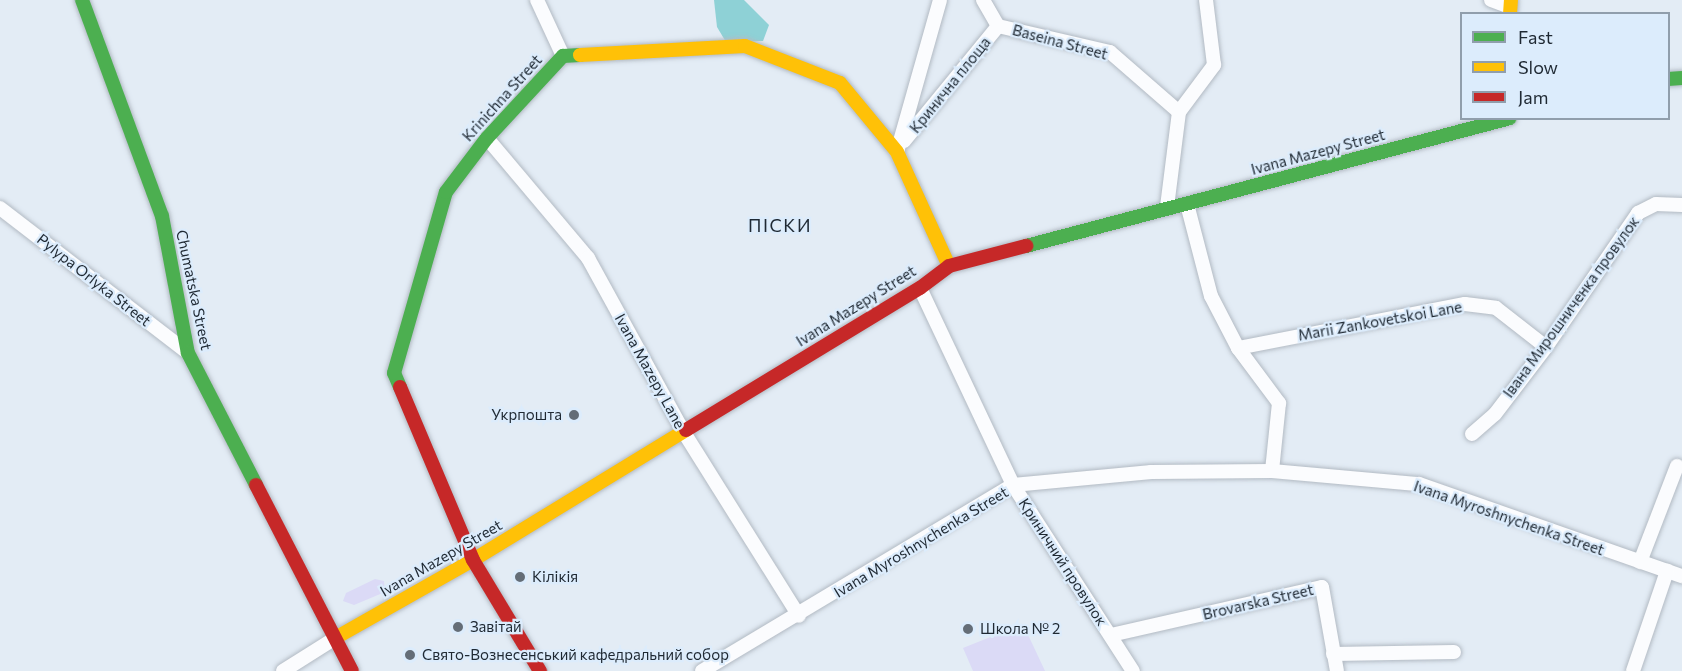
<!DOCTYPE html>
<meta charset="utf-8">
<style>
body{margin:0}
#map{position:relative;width:1682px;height:671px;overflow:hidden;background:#e3ecf5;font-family:Commissioner,sans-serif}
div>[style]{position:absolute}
.green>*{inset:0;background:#dbdaf6}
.water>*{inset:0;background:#8ed1d6}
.roads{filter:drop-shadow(0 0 2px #b2bac3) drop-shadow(0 0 2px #b2bac3)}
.street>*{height:14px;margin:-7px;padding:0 7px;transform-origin:7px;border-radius:7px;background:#fbfcfe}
.fast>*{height:14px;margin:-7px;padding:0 7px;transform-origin:7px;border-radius:7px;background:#4caf50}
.slow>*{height:14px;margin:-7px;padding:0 7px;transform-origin:7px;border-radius:7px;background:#ffc107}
.jam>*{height:14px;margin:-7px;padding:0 7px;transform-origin:7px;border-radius:7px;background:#c62828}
.dots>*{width:16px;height:16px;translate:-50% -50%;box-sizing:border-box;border:3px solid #dcecfc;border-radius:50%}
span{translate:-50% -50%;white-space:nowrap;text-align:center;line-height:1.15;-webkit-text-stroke:4.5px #dcecfc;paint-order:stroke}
.street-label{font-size:15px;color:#1f2933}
.poi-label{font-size:15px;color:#1f2933}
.right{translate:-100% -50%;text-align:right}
.left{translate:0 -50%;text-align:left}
.quarter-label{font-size:18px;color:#1f2933;letter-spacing:1.5px}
.legend{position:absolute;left:1460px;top:12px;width:210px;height:108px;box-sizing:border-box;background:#dcecfc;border:2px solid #909eac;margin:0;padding:8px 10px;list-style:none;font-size:18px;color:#1f2933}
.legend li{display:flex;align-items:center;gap:12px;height:30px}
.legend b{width:30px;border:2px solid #909eac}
</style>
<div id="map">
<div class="green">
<i style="clip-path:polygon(375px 579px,384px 581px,385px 592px,354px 605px,343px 601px,346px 593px)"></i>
<i style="clip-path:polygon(1023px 624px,1045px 671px,973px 671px,963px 648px)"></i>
</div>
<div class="water">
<i style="clip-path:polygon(714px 0,744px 0,769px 25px,763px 41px,726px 42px,717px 27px)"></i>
</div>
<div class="roads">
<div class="street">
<i style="left:537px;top:0;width:62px;rotate:65.1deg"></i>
<i style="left:983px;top:0;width:30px;rotate:60deg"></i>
<i style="left:998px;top:26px;width:115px;rotate:13.1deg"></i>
<i style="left:1110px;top:52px;width:91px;rotate:41deg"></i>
<i style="left:1179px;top:112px;width:96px;rotate:97.2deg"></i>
<i style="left:1491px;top:0;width:20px;rotate:20deg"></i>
<i style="left:1179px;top:112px;width:59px;rotate:-53.3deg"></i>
<i style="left:1214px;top:65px;width:65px;rotate:-97deg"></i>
<i style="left:487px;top:138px;width:157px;rotate:49.9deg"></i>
<i style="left:588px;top:258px;width:197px;rotate:61.2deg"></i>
<i style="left:683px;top:431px;width:218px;rotate:57.9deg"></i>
<i style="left:904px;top:141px;width:149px;rotate:-50.7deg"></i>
<i style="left:897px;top:152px;width:158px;rotate:-74.2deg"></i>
<i style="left:1187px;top:204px;width:95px;rotate:75.4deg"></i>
<i style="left:1211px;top:296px;width:59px;rotate:62.6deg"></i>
<i style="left:1238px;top:348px;width:69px;rotate:53.3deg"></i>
<i style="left:1279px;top:403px;width:68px;rotate:95.9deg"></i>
<i style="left:0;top:208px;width:237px;rotate:37.6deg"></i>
<i style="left:920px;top:288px;width:218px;rotate:64.7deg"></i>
<i style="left:1013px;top:485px;width:221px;rotate:57.2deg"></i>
<i style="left:1238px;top:348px;width:231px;rotate:-11deg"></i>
<i style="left:1465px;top:304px;width:31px;rotate:7deg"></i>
<i style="left:1496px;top:308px;width:63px;rotate:38deg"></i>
<i style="left:1472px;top:434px;width:30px;rotate:-41deg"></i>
<i style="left:1495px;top:414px;width:84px;rotate:-52.7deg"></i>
<i style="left:1546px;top:347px;width:163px;rotate:-55.5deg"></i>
<i style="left:1638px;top:213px;width:20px;rotate:-27deg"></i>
<i style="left:1656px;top:204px;width:26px;rotate:2deg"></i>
<i style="left:1640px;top:562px;width:103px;rotate:-68.9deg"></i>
<i style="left:1111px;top:635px;width:216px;rotate:-12.8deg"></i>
<i style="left:1322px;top:587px;width:85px;rotate:79.9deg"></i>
<i style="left:1333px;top:654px;width:121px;rotate:-0.9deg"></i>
<i style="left:283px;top:671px;width:64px;rotate:-32.2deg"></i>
<i style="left:702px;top:671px;width:362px;rotate:-30.9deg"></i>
<i style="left:1013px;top:485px;width:139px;rotate:-5.4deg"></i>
<i style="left:1151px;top:472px;width:121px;rotate:-0.5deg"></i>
<i style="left:1272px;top:471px;width:148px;rotate:5.1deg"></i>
<i style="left:1419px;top:484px;width:279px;rotate:19.3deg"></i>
<i style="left:1633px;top:671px;width:106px;rotate:-71.2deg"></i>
</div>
<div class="fast">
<i style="left:82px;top:0;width:230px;rotate:69.7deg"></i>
<i style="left:162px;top:216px;width:139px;rotate:79.3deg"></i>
<i style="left:188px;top:353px;width:148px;rotate:62.7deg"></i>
<i style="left:1668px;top:79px;width:14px;rotate:-4deg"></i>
<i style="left:1026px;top:246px;width:500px;rotate:-14.8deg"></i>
<i style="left:400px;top:387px;width:15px;rotate:-113deg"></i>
<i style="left:394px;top:373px;width:188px;rotate:-74deg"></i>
<i style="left:446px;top:192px;width:68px;rotate:-52.8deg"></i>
<i style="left:487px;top:138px;width:112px;rotate:-47.2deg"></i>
<i style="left:563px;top:56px;width:17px;rotate:-3deg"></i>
</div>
<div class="slow">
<i style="left:1510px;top:14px;width:14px;rotate:-86deg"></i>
<i style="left:580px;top:55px;width:165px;rotate:-3.1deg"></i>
<i style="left:745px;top:46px;width:102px;rotate:21.3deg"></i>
<i style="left:840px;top:83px;width:89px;rotate:50.4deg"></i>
<i style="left:897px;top:152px;width:125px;rotate:65.5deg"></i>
<i style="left:337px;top:637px;width:156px;rotate:-29.5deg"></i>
<i style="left:473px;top:560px;width:250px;rotate:-31.4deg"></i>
</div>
<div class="jam">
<i style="left:400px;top:387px;width:188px;rotate:67.1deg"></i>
<i style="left:473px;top:560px;width:130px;rotate:58.9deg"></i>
<i style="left:686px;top:430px;width:274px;rotate:-31.3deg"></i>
<i style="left:920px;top:288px;width:36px;rotate:-37deg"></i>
<i style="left:949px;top:266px;width:80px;rotate:-14.6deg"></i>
<i style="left:256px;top:485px;width:209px;rotate:62.7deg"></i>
</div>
</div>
<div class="dots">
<i style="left:574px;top:415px;background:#646d77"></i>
<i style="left:520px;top:577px;background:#646d77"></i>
<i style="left:458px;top:627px;background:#646d77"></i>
<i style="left:968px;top:629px;background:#646d77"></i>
<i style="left:410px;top:655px;background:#646d77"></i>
</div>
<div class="street-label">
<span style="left:1060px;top:42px;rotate:15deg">Baseina Street</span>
<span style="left:950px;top:85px;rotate:-51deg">Кринична площа</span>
<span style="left:502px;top:98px;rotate:-48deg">Krinichna Street</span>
<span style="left:1318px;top:152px;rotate:-15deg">Ivana Mazepy Street</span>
<span style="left:94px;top:280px;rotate:38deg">Pylypa Orlyka Street</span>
<span style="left:194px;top:290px;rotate:78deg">Chumatska Street</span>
<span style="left:856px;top:306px;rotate:-32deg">Ivana Mazepy Street</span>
<span style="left:1571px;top:307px;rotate:-54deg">Івана Мирошниченка провулок</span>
<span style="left:1380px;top:321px;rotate:-10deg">Marii Zankovetskoi Lane</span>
<span style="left:650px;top:371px;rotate:61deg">Ivana Mazepy Lane</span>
<span style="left:1509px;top:518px;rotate:19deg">Ivana Myroshnychenka Street</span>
<span style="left:921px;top:542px;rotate:-31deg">Ivana Myroshnychenka Street</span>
<span style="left:441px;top:558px;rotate:-30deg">Ivana Mazepy Street</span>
<span style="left:1063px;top:562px;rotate:57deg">Криничний провулок</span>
<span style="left:1258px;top:602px;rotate:-13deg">Brovarska Street</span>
</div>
<div class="poi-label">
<span class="right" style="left:562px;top:415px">Укрпошта</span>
<span class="left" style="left:532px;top:577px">Кілікія</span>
<span class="left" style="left:470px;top:627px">Завітай</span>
<span class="left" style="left:980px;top:629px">Школа № 2</span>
<span class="left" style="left:422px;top:655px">Свято-Вознесенський кафедральний собор</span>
</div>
<div class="quarter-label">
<span style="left:780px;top:225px">ПІСКИ</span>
</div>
<ul class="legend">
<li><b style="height:8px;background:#4caf50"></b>Fast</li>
<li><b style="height:8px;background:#ffc107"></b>Slow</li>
<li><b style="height:8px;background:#c62828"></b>Jam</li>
</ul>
</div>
